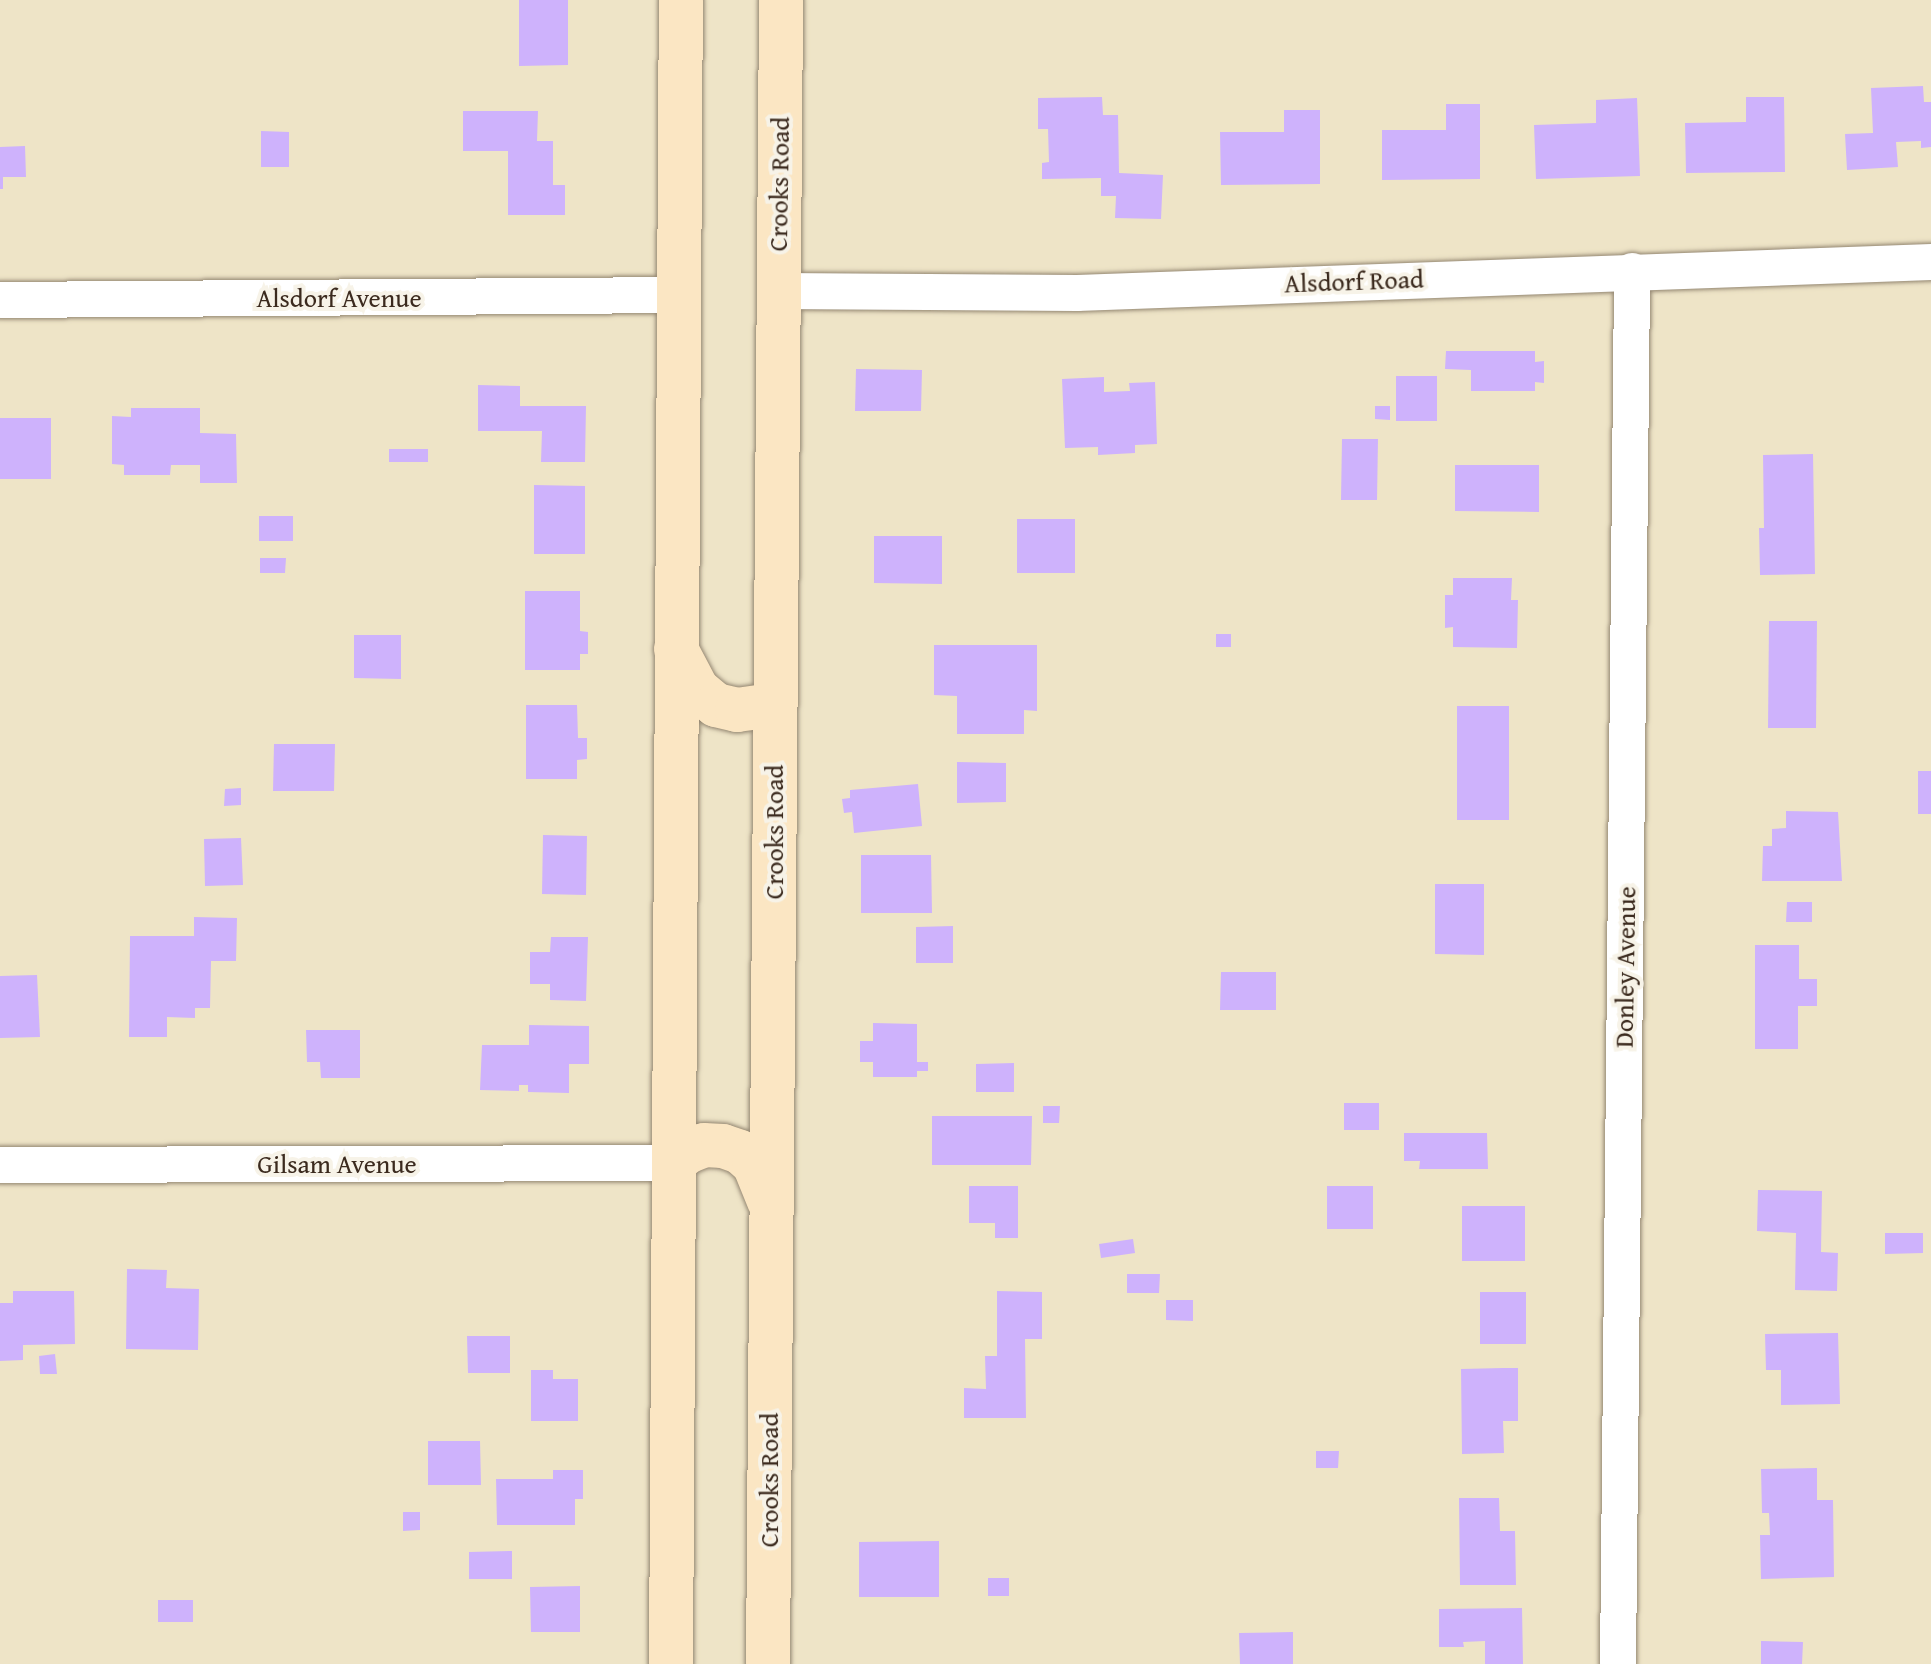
<!DOCTYPE html>
<style>
body{margin:0}
#map{position:relative;width:1931px;height:1664px;overflow:hidden;background:#eee4c7;font-family:"Gentium Book Plus",serif}
div>[style]{position:absolute}
.building>*{inset:0;background:#ceb2fc}
.roads{filter:drop-shadow(0 0 2px #948772) drop-shadow(0 0 2px #948772)}
.minor>*{height:36px;margin:-18px;padding:0 18px;transform-origin:18px;border-radius:18px;background:#fff}
.secondary>*{height:44px;margin:-22px;padding:0 22px;transform-origin:22px;border-radius:22px;background:#fbe6c3}
span{translate:-50% -50%;white-space:nowrap;text-align:center;line-height:1.15;-webkit-text-stroke:8px #f7f3e8;paint-order:stroke}
.street-label{font-size:26px;color:#3b2a1e}
</style>
<div id="map">
<div class="building">
<i style="clip-path:polygon(519px 0,568px 0,568px 65px,519px 66px)"></i>
<i style="clip-path:polygon(1923px 86px,1924px 102px,1931px 102px,1931px 147px,1921px 148px,1921px 141px,1896px 142px,1898px 167px,1847px 170px,1845px 134px,1873px 133px,1871px 88px)"></i>
<i style="clip-path:polygon(1102px 97px,1103px 115px,1118px 115px,1119px 173px,1163px 175px,1161px 219px,1115px 218px,1116px 196px,1101px 196px,1101px 178px,1042px 179px,1042px 163px,1049px 162px,1048px 129px,1038px 129px,1038px 98px)"></i>
<i style="clip-path:polygon(1746px 97px,1784px 97px,1785px 172px,1686px 173px,1685px 123px,1746px 122px)"></i>
<i style="clip-path:polygon(1637px 98px,1640px 176px,1536px 179px,1534px 125px,1596px 123px,1596px 100px)"></i>
<i style="clip-path:polygon(1446px 104px,1480px 104px,1480px 179px,1382px 180px,1382px 130px,1446px 130px)"></i>
<i style="clip-path:polygon(1284px 110px,1320px 110px,1320px 184px,1221px 185px,1220px 132px,1284px 132px)"></i>
<i style="clip-path:polygon(463px 111px,538px 111px,537px 141px,553px 141px,553px 185px,565px 185px,565px 215px,508px 215px,508px 151px,463px 151px)"></i>
<i style="clip-path:polygon(261px 131px,289px 132px,289px 167px,261px 167px)"></i>
<i style="clip-path:polygon(25px 146px,26px 177px,3px 177px,3px 189px,0 189px,0 147px)"></i>
<i style="clip-path:polygon(1446px 351px,1535px 351px,1535px 362px,1544px 361px,1544px 383px,1535px 382px,1535px 391px,1471px 391px,1471px 370px,1445px 369px)"></i>
<i style="clip-path:polygon(856px 369px,922px 370px,921px 411px,855px 411px)"></i>
<i style="clip-path:polygon(1396px 376px,1437px 376px,1437px 421px,1396px 421px)"></i>
<i style="clip-path:polygon(1104px 377px,1104px 392px,1130px 391px,1129px 383px,1155px 382px,1157px 444px,1135px 445px,1135px 453px,1098px 455px,1098px 447px,1065px 448px,1062px 379px)"></i>
<i style="clip-path:polygon(478px 385px,520px 386px,520px 406px,586px 406px,585px 462px,541px 462px,542px 431px,478px 431px)"></i>
<i style="clip-path:polygon(1375px 406px,1390px 406px,1390px 420px,1375px 419px)"></i>
<i style="clip-path:polygon(131px 408px,200px 408px,200px 433px,236px 434px,237px 483px,200px 483px,200px 465px,171px 465px,170px 475px,124px 475px,124px 465px,112px 464px,112px 416px,131px 417px)"></i>
<i style="clip-path:polygon(0 418px,51px 418px,51px 479px,0 479px)"></i>
<i style="clip-path:polygon(1342px 439px,1378px 439px,1377px 500px,1341px 500px)"></i>
<i style="clip-path:polygon(389px 449px,428px 449px,428px 462px,389px 462px)"></i>
<i style="clip-path:polygon(1813px 454px,1815px 574px,1760px 575px,1759px 528px,1764px 528px,1763px 455px)"></i>
<i style="clip-path:polygon(1455px 465px,1539px 465px,1539px 512px,1455px 511px)"></i>
<i style="clip-path:polygon(534px 485px,585px 486px,585px 554px,534px 554px)"></i>
<i style="clip-path:polygon(259px 516px,293px 516px,293px 541px,259px 541px)"></i>
<i style="clip-path:polygon(1017px 519px,1075px 519px,1075px 573px,1017px 573px)"></i>
<i style="clip-path:polygon(874px 536px,942px 536px,942px 584px,874px 583px)"></i>
<i style="clip-path:polygon(260px 558px,286px 558px,285px 573px,260px 573px)"></i>
<i style="clip-path:polygon(1453px 578px,1512px 578px,1511px 600px,1518px 600px,1517px 648px,1453px 647px,1453px 627px,1445px 628px,1445px 595px,1453px 595px)"></i>
<i style="clip-path:polygon(525px 591px,580px 591px,580px 631px,588px 632px,588px 654px,580px 654px,580px 670px,525px 670px)"></i>
<i style="clip-path:polygon(1769px 621px,1817px 621px,1816px 728px,1768px 728px)"></i>
<i style="clip-path:polygon(1216px 634px,1231px 634px,1231px 647px,1216px 647px)"></i>
<i style="clip-path:polygon(354px 635px,401px 635px,401px 679px,354px 678px)"></i>
<i style="clip-path:polygon(934px 645px,1037px 645px,1037px 711px,1024px 710px,1024px 734px,957px 734px,957px 696px,934px 695px)"></i>
<i style="clip-path:polygon(526px 705px,577px 705px,578px 738px,587px 738px,587px 759px,577px 760px,577px 779px,526px 779px)"></i>
<i style="clip-path:polygon(1457px 706px,1509px 706px,1509px 820px,1457px 820px)"></i>
<i style="clip-path:polygon(274px 744px,335px 744px,334px 791px,273px 791px)"></i>
<i style="clip-path:polygon(957px 762px,1006px 763px,1006px 802px,957px 803px)"></i>
<i style="clip-path:polygon(1918px 771px,1931px 771px,1931px 814px,1918px 814px)"></i>
<i style="clip-path:polygon(918px 784px,922px 826px,854px 833px,852px 812px,844px 813px,842px 799px,850px 798px,850px 790px)"></i>
<i style="clip-path:polygon(241px 788px,241px 805px,224px 806px,225px 789px)"></i>
<i style="clip-path:polygon(1786px 811px,1838px 812px,1842px 881px,1762px 881px,1763px 846px,1772px 846px,1772px 829px,1786px 828px)"></i>
<i style="clip-path:polygon(543px 835px,587px 836px,586px 895px,542px 894px)"></i>
<i style="clip-path:polygon(241px 838px,243px 885px,205px 886px,204px 839px)"></i>
<i style="clip-path:polygon(861px 855px,931px 855px,932px 913px,861px 913px)"></i>
<i style="clip-path:polygon(1435px 884px,1484px 884px,1484px 955px,1435px 954px)"></i>
<i style="clip-path:polygon(1787px 902px,1812px 902px,1812px 922px,1786px 922px)"></i>
<i style="clip-path:polygon(194px 917px,237px 918px,236px 961px,211px 961px,210px 1008px,195px 1008px,195px 1018px,167px 1017px,167px 1037px,129px 1037px,130px 936px,194px 936px)"></i>
<i style="clip-path:polygon(953px 926px,953px 963px,916px 963px,916px 927px)"></i>
<i style="clip-path:polygon(551px 937px,588px 937px,586px 1001px,550px 1000px,550px 984px,530px 984px,530px 952px,550px 952px)"></i>
<i style="clip-path:polygon(1755px 945px,1799px 945px,1799px 979px,1817px 979px,1817px 1006px,1798px 1006px,1798px 1049px,1755px 1049px)"></i>
<i style="clip-path:polygon(1221px 972px,1276px 972px,1276px 1010px,1220px 1010px)"></i>
<i style="clip-path:polygon(37px 975px,40px 1037px,0 1038px,0 976px)"></i>
<i style="clip-path:polygon(873px 1023px,917px 1024px,917px 1062px,928px 1062px,928px 1071px,917px 1071px,917px 1077px,873px 1077px,873px 1062px,860px 1062px,860px 1041px,873px 1041px)"></i>
<i style="clip-path:polygon(529px 1025px,589px 1026px,589px 1064px,569px 1064px,569px 1093px,528px 1092px,528px 1085px,519px 1085px,519px 1091px,480px 1090px,482px 1045px,529px 1045px)"></i>
<i style="clip-path:polygon(306px 1030px,360px 1030px,360px 1078px,321px 1078px,320px 1062px,307px 1062px)"></i>
<i style="clip-path:polygon(1014px 1063px,1014px 1092px,976px 1092px,976px 1064px)"></i>
<i style="clip-path:polygon(1344px 1103px,1379px 1103px,1379px 1130px,1344px 1130px)"></i>
<i style="clip-path:polygon(1043px 1106px,1060px 1106px,1059px 1123px,1043px 1123px)"></i>
<i style="clip-path:polygon(932px 1116px,1032px 1116px,1031px 1165px,932px 1165px)"></i>
<i style="clip-path:polygon(1404px 1133px,1487px 1133px,1488px 1169px,1419px 1169px,1420px 1161px,1404px 1161px)"></i>
<i style="clip-path:polygon(969px 1186px,1018px 1186px,1018px 1238px,995px 1238px,995px 1223px,969px 1223px)"></i>
<i style="clip-path:polygon(1327px 1186px,1373px 1186px,1373px 1229px,1327px 1229px)"></i>
<i style="clip-path:polygon(1758px 1190px,1822px 1191px,1821px 1252px,1838px 1253px,1837px 1291px,1795px 1290px,1796px 1233px,1757px 1231px)"></i>
<i style="clip-path:polygon(1462px 1206px,1525px 1206px,1525px 1261px,1462px 1261px)"></i>
<i style="clip-path:polygon(1885px 1233px,1923px 1233px,1923px 1253px,1885px 1254px)"></i>
<i style="clip-path:polygon(1133px 1239px,1135px 1253px,1101px 1258px,1099px 1244px)"></i>
<i style="clip-path:polygon(127px 1269px,167px 1270px,166px 1288px,199px 1289px,198px 1350px,126px 1349px)"></i>
<i style="clip-path:polygon(1127px 1274px,1160px 1274px,1159px 1293px,1127px 1293px)"></i>
<i style="clip-path:polygon(13px 1291px,74px 1291px,75px 1344px,23px 1345px,23px 1360px,0 1361px,0 1303px,13px 1303px)"></i>
<i style="clip-path:polygon(997px 1291px,1042px 1292px,1042px 1339px,1025px 1339px,1026px 1418px,964px 1418px,964px 1388px,986px 1389px,985px 1356px,997px 1356px)"></i>
<i style="clip-path:polygon(1480px 1292px,1526px 1292px,1526px 1344px,1480px 1344px)"></i>
<i style="clip-path:polygon(1166px 1300px,1193px 1300px,1193px 1321px,1166px 1320px)"></i>
<i style="clip-path:polygon(1838px 1333px,1840px 1404px,1781px 1405px,1781px 1370px,1766px 1370px,1765px 1334px)"></i>
<i style="clip-path:polygon(467px 1336px,510px 1336px,510px 1373px,468px 1373px)"></i>
<i style="clip-path:polygon(55px 1354px,57px 1374px,40px 1374px,39px 1356px)"></i>
<i style="clip-path:polygon(1503px 1368px,1518px 1368px,1518px 1421px,1503px 1421px,1504px 1453px,1462px 1454px,1461px 1369px)"></i>
<i style="clip-path:polygon(531px 1370px,553px 1370px,553px 1379px,578px 1379px,578px 1421px,531px 1421px)"></i>
<i style="clip-path:polygon(428px 1441px,480px 1441px,481px 1485px,428px 1485px)"></i>
<i style="clip-path:polygon(1316px 1451px,1339px 1451px,1338px 1468px,1316px 1468px)"></i>
<i style="clip-path:polygon(1817px 1468px,1817px 1500px,1833px 1500px,1834px 1577px,1761px 1579px,1760px 1535px,1770px 1535px,1769px 1513px,1762px 1513px,1761px 1469px)"></i>
<i style="clip-path:polygon(553px 1470px,583px 1470px,583px 1499px,575px 1499px,575px 1525px,497px 1525px,496px 1479px,553px 1479px)"></i>
<i style="clip-path:polygon(1459px 1498px,1499px 1498px,1500px 1531px,1515px 1531px,1516px 1585px,1460px 1585px)"></i>
<i style="clip-path:polygon(403px 1512px,420px 1512px,420px 1530px,403px 1531px)"></i>
<i style="clip-path:polygon(939px 1541px,939px 1597px,859px 1597px,859px 1542px)"></i>
<i style="clip-path:polygon(512px 1551px,512px 1579px,469px 1579px,469px 1552px)"></i>
<i style="clip-path:polygon(988px 1578px,1009px 1578px,1009px 1596px,988px 1596px)"></i>
<i style="clip-path:polygon(580px 1586px,580px 1632px,531px 1632px,530px 1587px)"></i>
<i style="clip-path:polygon(158px 1600px,193px 1600px,193px 1622px,158px 1622px)"></i>
<i style="clip-path:polygon(1522px 1608px,1523px 1664px,1485px 1664px,1485px 1641px,1463px 1642px,1464px 1647px,1439px 1647px,1439px 1609px)"></i>
<i style="clip-path:polygon(1293px 1632px,1293px 1664px,1240px 1664px,1239px 1633px)"></i>
<i style="clip-path:polygon(1761px 1641px,1803px 1642px,1802px 1664px,1761px 1664px)"></i>
</div>
<div class="roads">
<div class="minor">
<i style="left:778px;top:291px;width:299px;rotate:0.4deg"></i>
<i style="left:1077px;top:293px;width:855px;rotate:-2.08deg"></i>
<i style="left:0;top:300px;width:679px;rotate:-0.42deg"></i>
<i style="left:0;top:1165px;width:674px;rotate:-0.17deg"></i>
<i style="left:1618px;top:1664px;width:1393px;rotate:-89.42deg"></i>
</div>
<div class="secondary">
<i style="left:676px;top:649px;width:45px;rotate:62.3deg"></i>
<i style="left:697px;top:689px;width:25px;rotate:40deg"></i>
<i style="left:716px;top:705px;width:22px;rotate:13deg"></i>
<i style="left:737px;top:710px;width:37px;rotate:-8deg"></i>
<i style="left:674px;top:1163px;width:17px;rotate:-40deg"></i>
<i style="left:687px;top:1152px;width:18px;rotate:-22deg"></i>
<i style="left:704px;top:1145px;width:19px;rotate:3deg"></i>
<i style="left:723px;top:1146px;width:18px;rotate:19deg"></i>
<i style="left:740px;top:1152px;width:18px;rotate:41deg"></i>
<i style="left:754px;top:1164px;width:40px;rotate:68deg"></i>
<i style="left:671px;top:1664px;width:1664px;rotate:-89.66deg"></i>
<i style="left:768px;top:1664px;width:1664px;rotate:-89.55deg"></i>
</div>
</div>
<div class="street-label">
<span style="left:779px;top:184px;rotate:-89deg">Crooks Road</span>
<span style="left:1354px;top:281px;rotate:-2deg">Alsdorf Road</span>
<span style="left:339px;top:298px">Alsdorf Avenue</span>
<span style="left:774px;top:832px;rotate:-90deg">Crooks Road</span>
<span style="left:1625px;top:967px;rotate:-89deg">Donley Avenue</span>
<span style="left:337px;top:1164px">Gilsam Avenue</span>
<span style="left:769px;top:1480px;rotate:-90deg">Crooks Road</span>
</div>
</div>
